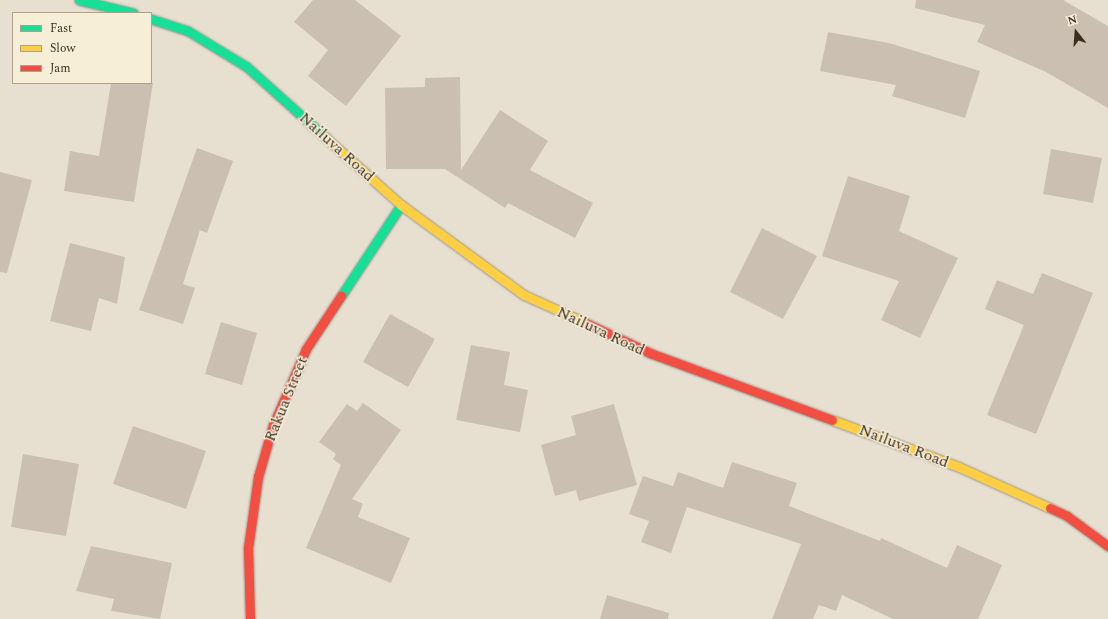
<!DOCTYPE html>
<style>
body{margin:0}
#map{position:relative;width:1108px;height:619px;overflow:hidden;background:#e7e0d1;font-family:Spectral,serif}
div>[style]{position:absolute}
.building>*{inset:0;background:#cbbfb2}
.roads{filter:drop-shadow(0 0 1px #9c958a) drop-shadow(0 0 1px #9c958a)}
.fast>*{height:9px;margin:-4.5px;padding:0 4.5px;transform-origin:4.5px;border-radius:4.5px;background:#16e098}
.slow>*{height:9px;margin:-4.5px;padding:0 4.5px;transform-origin:4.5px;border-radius:4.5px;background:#ffcf43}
.jam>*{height:9px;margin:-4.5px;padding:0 4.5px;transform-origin:4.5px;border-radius:4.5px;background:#f24e42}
span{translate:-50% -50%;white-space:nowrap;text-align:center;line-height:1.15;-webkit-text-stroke:3px #f7eed8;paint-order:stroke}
.street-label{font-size:16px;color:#3d2e20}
.legend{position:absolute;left:12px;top:12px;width:140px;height:72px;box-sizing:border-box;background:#f7eed8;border:1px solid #ada18e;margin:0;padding:5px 7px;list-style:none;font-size:12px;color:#3d2e20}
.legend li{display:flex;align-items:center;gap:8px;height:20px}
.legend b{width:20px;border:1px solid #ada18e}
.north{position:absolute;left:1056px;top:12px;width:40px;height:40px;-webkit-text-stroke:3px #f7eed8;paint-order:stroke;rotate:343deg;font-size:11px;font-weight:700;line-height:16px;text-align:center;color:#3d2e20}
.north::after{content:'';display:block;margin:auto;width:14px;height:18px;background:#3d2e20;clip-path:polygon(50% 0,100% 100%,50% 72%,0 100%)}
</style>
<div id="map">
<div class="building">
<i style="clip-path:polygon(313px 0,355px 0,401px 36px,346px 106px,308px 76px,328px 50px,294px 22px)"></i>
<i style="clip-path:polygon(916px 0,1063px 0,1108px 26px,1108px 108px,1046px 72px,977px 42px,985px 25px,915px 8px)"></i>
<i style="clip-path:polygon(828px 32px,889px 43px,980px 71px,965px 118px,892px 96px,896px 85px,820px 71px)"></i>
<i style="clip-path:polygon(460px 77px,461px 170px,500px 110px,548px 141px,530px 170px,593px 203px,575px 238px,508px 203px,505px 208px,445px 169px,386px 169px,385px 88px,425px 87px,425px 78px)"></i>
<i style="clip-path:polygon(111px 83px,153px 83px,134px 202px,64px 191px,70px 151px,99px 156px)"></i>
<i style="clip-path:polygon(197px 148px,233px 161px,207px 233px,200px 230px,183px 284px,195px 288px,183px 324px,139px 310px)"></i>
<i style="clip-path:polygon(1051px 149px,1102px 158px,1093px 203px,1043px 194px)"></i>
<i style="clip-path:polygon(0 172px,32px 180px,7px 273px,0 272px)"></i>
<i style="clip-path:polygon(848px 176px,910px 196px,899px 231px,958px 258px,920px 338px,881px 320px,899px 281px,822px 256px)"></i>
<i style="clip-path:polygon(762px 228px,817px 256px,783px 319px,730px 292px)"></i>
<i style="clip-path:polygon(70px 243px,125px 257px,117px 304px,99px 298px,91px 331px,50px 321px)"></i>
<i style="clip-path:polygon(1042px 273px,1093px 293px,1036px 434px,987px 415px,1024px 325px,985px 309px,997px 280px,1033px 294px)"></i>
<i style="clip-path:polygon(390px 314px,435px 339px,408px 387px,363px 362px)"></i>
<i style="clip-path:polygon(221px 322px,257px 333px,242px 385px,205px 374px)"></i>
<i style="clip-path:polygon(471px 345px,510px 352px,504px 385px,528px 390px,520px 432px,456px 420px)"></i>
<i style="clip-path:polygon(363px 403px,401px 430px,352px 499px,363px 504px,358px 517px,410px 538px,391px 583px,306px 548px,341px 465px,333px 459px,336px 454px,319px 442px,347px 404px,357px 411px)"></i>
<i style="clip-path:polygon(614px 404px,637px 485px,579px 501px,576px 490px,555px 496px,541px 445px,576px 435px,571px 416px)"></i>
<i style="clip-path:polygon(133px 426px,206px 451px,186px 509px,113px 484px)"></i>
<i style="clip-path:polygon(23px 454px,79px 464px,66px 536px,11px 527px)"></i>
<i style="clip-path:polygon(732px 462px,797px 483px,789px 506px,880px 541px,881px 538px,947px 568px,957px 545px,1002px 565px,978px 619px,893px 619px,842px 595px,836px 611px,819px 605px,813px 619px,772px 619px,801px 544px,687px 507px,671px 553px,641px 542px,649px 521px,629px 514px,643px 476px,673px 486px,678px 472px,723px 488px)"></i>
<i style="clip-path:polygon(91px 546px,172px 563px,160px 619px,111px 611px,114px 599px,76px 591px)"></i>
<i style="clip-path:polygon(607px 595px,669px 613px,668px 619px,600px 619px)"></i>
</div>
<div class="roads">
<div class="fast">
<i style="left:79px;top:0;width:56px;rotate:13.5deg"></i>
<i style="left:151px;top:19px;width:39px;rotate:18deg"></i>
<i style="left:188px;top:31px;width:69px;rotate:31.4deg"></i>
<i style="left:247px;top:67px;width:105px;rotate:41.9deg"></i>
<i style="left:341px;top:296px;width:109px;rotate:-56.6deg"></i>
</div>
<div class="slow">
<i style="left:325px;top:137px;width:102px;rotate:41.8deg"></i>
<i style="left:401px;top:205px;width:152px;rotate:36.2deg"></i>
<i style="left:524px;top:295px;width:68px;rotate:24.3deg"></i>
<i style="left:832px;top:420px;width:135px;rotate:20.3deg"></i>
<i style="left:959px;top:467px;width:100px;rotate:24.3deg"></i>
</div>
<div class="jam">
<i style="left:586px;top:323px;width:71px;rotate:25.1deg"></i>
<i style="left:650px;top:353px;width:194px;rotate:20.2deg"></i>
<i style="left:1050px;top:508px;width:19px;rotate:25deg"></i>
<i style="left:1067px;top:516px;width:51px;rotate:36.2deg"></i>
<i style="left:250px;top:619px;width:71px;rotate:-91.6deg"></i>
<i style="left:248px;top:548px;width:72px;rotate:-82deg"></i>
<i style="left:258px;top:477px;width:54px;rotate:-73.9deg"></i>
<i style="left:273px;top:425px;width:83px;rotate:-66.5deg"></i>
<i style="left:306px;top:349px;width:64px;rotate:-56.6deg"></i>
</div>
</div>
<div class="street-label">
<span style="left:337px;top:147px;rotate:42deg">Nailuva Road</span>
<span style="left:601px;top:331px;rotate:25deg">Nailuva Road</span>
<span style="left:286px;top:399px;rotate:-68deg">Rakua Street</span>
<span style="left:904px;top:446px;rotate:21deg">Nailuva Road</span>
</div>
<ul class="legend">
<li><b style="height:5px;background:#16e098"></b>Fast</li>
<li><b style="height:5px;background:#ffcf43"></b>Slow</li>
<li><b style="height:5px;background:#f24e42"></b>Jam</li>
</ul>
<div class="north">N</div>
</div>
